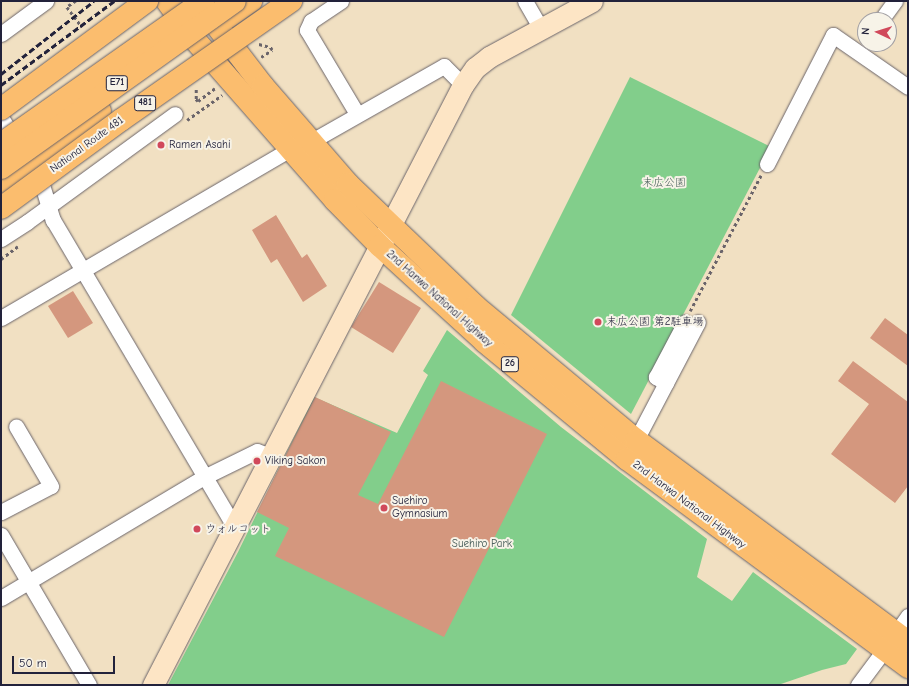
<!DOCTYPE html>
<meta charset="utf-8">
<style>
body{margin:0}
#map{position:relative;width:909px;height:686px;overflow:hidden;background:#f1e0c2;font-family:"Comic Neue","Klee One",sans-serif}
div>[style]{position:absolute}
.green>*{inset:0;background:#82ce8b}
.building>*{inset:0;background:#d4977e}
.path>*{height:2.5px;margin-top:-1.25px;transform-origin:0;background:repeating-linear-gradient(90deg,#6a646a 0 3px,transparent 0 6px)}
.roads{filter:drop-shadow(0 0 1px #6a646a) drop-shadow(0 0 1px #6a646a)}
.street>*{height:15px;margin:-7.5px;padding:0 7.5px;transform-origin:7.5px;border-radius:7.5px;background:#fff}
.secondary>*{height:21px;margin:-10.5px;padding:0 10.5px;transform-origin:10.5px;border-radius:10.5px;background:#fde5c5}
.highway>*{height:22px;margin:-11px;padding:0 11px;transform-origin:11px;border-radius:11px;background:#fbbd6e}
.rail>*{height:3px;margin-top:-1.5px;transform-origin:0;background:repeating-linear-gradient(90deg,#22223b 0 6px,transparent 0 9px)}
.path-bridge>*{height:2.5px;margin-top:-1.25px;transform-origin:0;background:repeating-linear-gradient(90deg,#6a646a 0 3px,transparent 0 6px)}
.bridges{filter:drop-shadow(0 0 1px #6a646a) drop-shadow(0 0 1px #6a646a)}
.highway-bridge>*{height:22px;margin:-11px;padding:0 11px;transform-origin:11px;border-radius:11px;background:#fbbd6e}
.dots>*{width:11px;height:11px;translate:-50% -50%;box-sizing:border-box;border:2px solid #f7f3e8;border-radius:50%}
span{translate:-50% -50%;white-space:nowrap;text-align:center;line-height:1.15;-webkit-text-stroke:4px #f7f3e8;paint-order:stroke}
.shield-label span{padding:1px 3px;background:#f7f3e8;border:1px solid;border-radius:3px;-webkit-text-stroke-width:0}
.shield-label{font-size:10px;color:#22223b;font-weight:700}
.street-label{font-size:11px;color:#22223b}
.poi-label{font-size:11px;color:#22223b}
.left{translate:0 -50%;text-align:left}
.park-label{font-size:11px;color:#3f5653}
.frame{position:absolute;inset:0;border:2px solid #22223b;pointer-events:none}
.north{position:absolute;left:857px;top:12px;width:40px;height:40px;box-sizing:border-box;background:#f7f3e8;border:1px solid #a29fa3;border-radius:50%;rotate:274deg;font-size:11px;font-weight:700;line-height:16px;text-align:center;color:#22223b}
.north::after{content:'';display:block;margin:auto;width:14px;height:18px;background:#d1495b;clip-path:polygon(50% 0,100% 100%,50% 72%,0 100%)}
.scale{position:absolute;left:12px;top:656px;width:103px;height:18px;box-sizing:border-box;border:2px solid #22223b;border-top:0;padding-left:5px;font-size:12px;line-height:14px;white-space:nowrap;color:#22223b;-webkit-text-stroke:3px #f7f3e8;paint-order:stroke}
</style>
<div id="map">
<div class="green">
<i style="clip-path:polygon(630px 77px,771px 147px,631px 414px,511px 315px)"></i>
<i style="clip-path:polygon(447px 330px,561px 427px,707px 539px,697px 577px,732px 601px,753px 572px,857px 649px,846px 664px,822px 670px,778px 685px,168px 685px,238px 552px,314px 397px,397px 433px,428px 375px,423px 371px)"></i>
</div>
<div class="building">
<i style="clip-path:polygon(276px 215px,302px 258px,307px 254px,327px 286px,303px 302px,277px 259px,271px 263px,252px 230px)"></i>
<i style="clip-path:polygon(379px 282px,421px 308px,393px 353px,351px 327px)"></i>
<i style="clip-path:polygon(73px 291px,93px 323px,68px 338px,48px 306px)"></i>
<i style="clip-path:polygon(885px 318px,908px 335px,908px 366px,870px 338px)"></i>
<i style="clip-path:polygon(853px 361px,908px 402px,908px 486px,895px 503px,831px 454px,869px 404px,838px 381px)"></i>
<i style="clip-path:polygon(441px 381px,547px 434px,444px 637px,275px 556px,289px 528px,257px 512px,315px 397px,391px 432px,358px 495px,378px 504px)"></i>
</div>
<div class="path">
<i style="left:76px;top:1px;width:11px;rotate:146deg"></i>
<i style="left:67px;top:7px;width:25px;rotate:53deg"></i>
<i style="left:261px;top:57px;width:13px;rotate:-32deg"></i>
<i style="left:272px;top:50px;width:4px;rotate:-124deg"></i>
<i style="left:196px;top:99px;width:3px;rotate:45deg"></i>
<i style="left:198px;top:101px;width:21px;rotate:-37deg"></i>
<i style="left:187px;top:120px;width:43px;rotate:-35.5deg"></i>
<i style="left:1px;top:259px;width:21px;rotate:-37deg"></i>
<i style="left:690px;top:311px;width:153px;rotate:-62.4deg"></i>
</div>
<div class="roads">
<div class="street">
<i style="left:341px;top:1px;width:36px;rotate:146deg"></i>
<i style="left:311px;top:21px;width:10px;rotate:114deg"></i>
<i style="left:307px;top:30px;width:98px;rotate:59.2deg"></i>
<i style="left:525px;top:1px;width:32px;rotate:60deg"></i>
<i style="left:881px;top:20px;width:24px;rotate:-54deg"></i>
<i style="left:1px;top:34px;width:56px;rotate:-36.3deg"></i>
<i style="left:1px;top:117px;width:31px;rotate:59deg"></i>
<i style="left:310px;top:142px;width:154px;rotate:-29.6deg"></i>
<i style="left:444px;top:66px;width:27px;rotate:45deg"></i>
<i style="left:767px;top:164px;width:145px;rotate:-62.9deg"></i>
<i style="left:833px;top:35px;width:91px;rotate:34.7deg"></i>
<i style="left:34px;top:173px;width:17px;rotate:59deg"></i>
<i style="left:43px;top:188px;width:34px;rotate:73deg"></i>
<i style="left:53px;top:220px;width:356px;rotate:59.4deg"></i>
<i style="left:1px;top:239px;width:31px;rotate:-33deg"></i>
<i style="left:27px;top:222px;width:183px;rotate:-36.1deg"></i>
<i style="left:1px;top:318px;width:333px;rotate:-30.3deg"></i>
<i style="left:666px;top:383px;width:12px;rotate:-149deg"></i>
<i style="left:656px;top:377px;width:62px;rotate:-62.2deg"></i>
<i style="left:636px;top:440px;width:133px;rotate:-62.3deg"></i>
<i style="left:1px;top:512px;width:56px;rotate:-27.5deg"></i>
<i style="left:51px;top:486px;width:69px;rotate:-120.3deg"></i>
<i style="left:1px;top:535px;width:174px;rotate:59.6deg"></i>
<i style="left:1px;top:598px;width:236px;rotate:-30.8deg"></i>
<i style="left:204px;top:477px;width:59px;rotate:-26.1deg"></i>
<i style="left:257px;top:451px;width:14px;rotate:21deg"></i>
<i style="left:896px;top:633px;width:21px;rotate:-55deg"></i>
<i style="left:858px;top:685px;width:44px;rotate:-53.4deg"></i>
</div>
<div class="secondary">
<i style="left:153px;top:685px;width:675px;rotate:-62.68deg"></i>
<i style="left:463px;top:85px;width:21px;rotate:-55deg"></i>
<i style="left:475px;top:68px;width:18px;rotate:-38deg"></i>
<i style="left:489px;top:57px;width:117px;rotate:-28.5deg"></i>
</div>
<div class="highway">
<i style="left:167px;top:1px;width:48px;rotate:54.3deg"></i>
<i style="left:195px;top:40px;width:213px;rotate:48.8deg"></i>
<i style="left:335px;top:200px;width:64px;rotate:45.6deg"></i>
<i style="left:380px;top:246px;width:142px;rotate:42.4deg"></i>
<i style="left:485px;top:342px;width:184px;rotate:39.5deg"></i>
<i style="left:627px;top:459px;width:350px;rotate:36.5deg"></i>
<i style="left:200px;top:4px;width:103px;rotate:52.5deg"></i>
<i style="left:263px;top:86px;width:130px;rotate:49.1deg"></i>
<i style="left:348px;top:184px;width:176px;rotate:43.8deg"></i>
<i style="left:475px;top:306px;width:209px;rotate:39.8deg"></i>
<i style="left:636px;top:440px;width:339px;rotate:36.6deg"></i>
<i style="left:221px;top:22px;width:37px;rotate:-35deg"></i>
<i style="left:1px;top:184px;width:123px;rotate:-36.4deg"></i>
</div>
</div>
<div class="rail">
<i style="left:1px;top:74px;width:118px;rotate:-38.1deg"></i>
<i style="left:1px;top:85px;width:141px;rotate:-36.6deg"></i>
</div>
<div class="path-bridge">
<i style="left:259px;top:44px;width:11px;rotate:15deg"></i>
<i style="left:196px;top:99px;width:10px;rotate:-90deg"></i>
</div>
<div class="bridges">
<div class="highway-bridge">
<i style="left:1px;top:109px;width:182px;rotate:-36.5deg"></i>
<i style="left:1px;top:144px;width:248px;rotate:-35.2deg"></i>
<i style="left:1px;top:168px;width:287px;rotate:-35.5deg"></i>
<i style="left:1px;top:208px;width:149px;rotate:-36.3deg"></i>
<i style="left:121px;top:120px;width:208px;rotate:-35deg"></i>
</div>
</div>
<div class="dots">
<i style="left:161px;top:145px;background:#d1495b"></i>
<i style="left:598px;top:322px;background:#d1495b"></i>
<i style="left:257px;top:461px;background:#d1495b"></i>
<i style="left:384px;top:508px;background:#d1495b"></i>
<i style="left:197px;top:529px;background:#d1495b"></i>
</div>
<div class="shield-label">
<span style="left:117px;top:83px">E71</span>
<span style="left:145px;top:103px">481</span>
<span style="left:510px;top:364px">26</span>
</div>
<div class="street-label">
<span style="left:87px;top:145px;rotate:-36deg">National Route 481</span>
<span style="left:439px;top:299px;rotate:42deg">2nd Hanwa National Highway</span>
<span style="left:689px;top:505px;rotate:37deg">2nd Hanwa National Highway</span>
</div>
<div class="poi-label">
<span class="left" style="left:169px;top:145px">Ramen Asahi</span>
<span class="left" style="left:606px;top:322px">末広公園 第2駐車場</span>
<span class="left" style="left:265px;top:461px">Viking Sakon</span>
<span class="left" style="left:392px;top:508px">Suehiro<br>Gymnasium</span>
<span class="left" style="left:205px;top:529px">ウォルコット</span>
</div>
<div class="park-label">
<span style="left:664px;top:183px">末広公園</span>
<span style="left:482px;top:544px">Suehiro Park</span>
</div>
<div class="frame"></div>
<div class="north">N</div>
<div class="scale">50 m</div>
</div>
